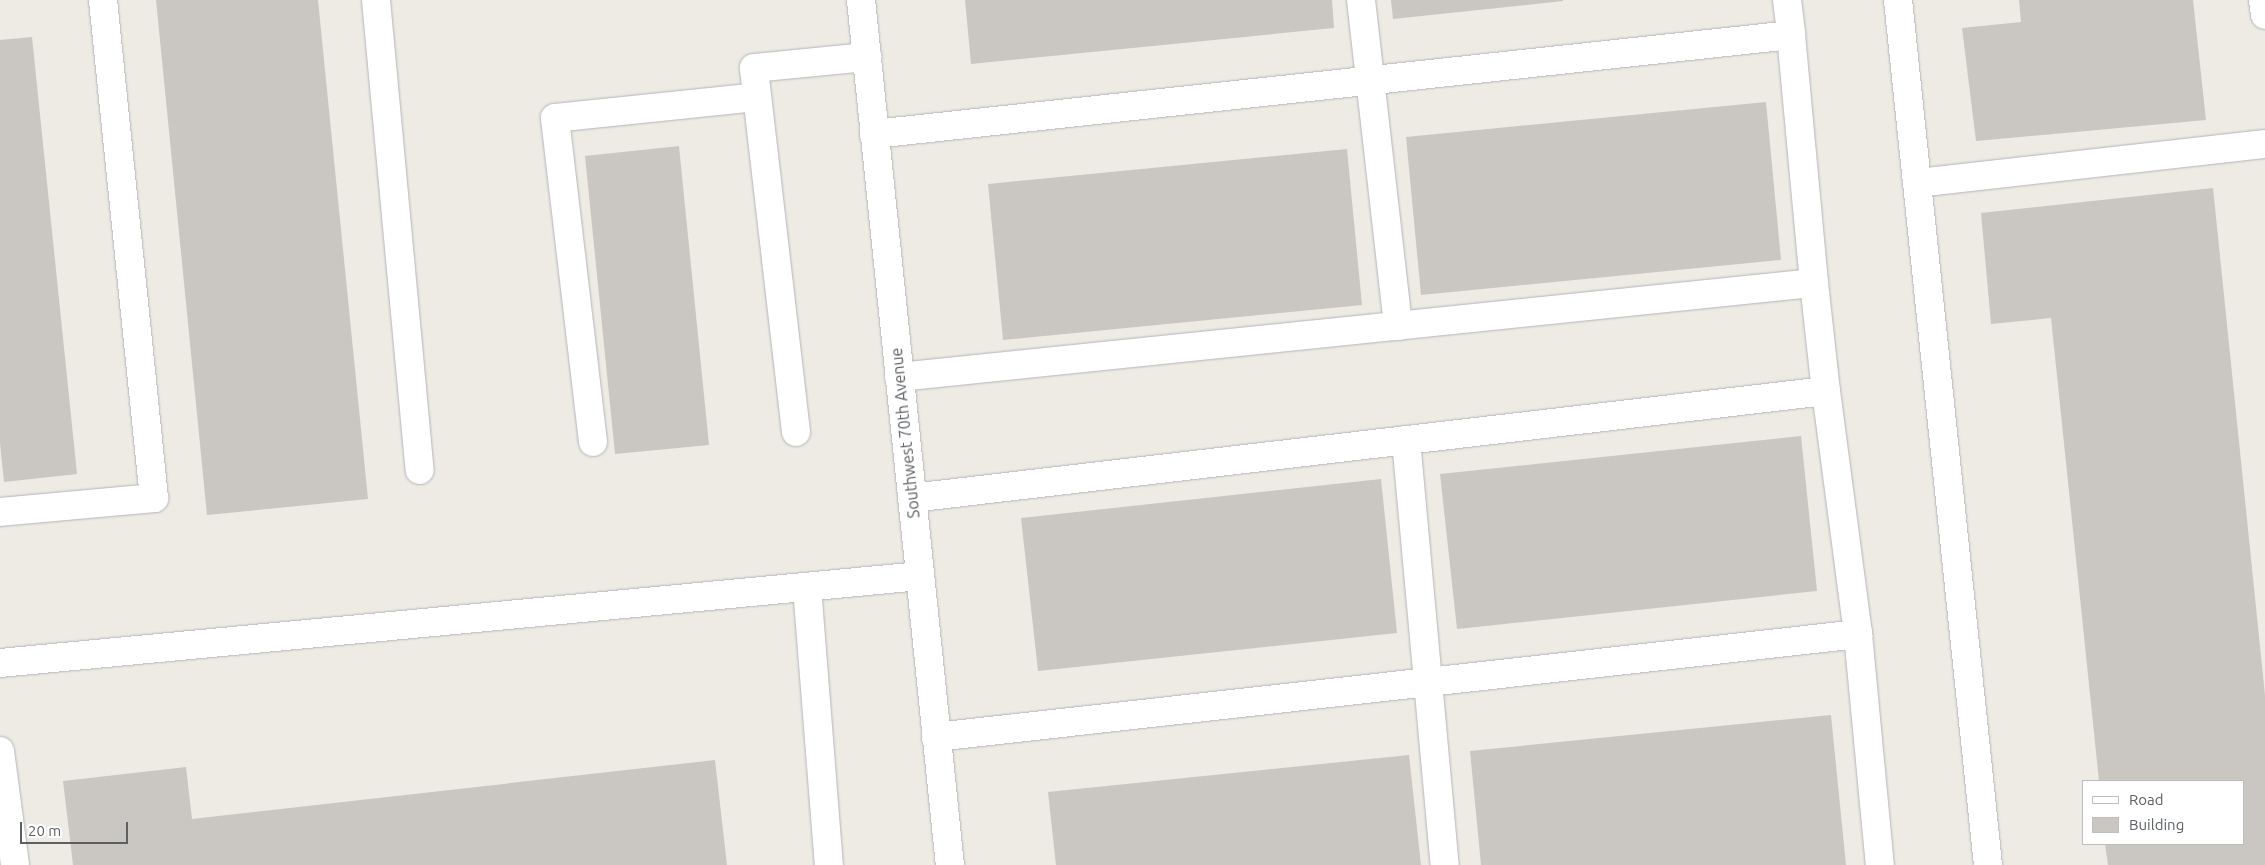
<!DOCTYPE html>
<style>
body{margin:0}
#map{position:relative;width:2265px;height:865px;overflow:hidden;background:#eeebe4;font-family:Ubuntu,sans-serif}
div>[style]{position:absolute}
.building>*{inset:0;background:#cac6c1}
.roads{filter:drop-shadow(0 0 1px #b1b5b8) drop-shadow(0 0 1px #b1b5b8)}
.minor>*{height:28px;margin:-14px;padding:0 14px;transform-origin:14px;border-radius:14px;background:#fff}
span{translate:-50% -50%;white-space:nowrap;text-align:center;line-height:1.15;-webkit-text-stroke:5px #fff;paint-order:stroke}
.street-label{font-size:16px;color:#5c6064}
.legend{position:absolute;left:2082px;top:780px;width:162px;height:65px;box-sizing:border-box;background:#fff;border:1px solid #bebfc1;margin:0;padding:6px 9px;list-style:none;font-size:15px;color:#5c6064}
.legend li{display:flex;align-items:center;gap:10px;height:25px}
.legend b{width:25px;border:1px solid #bebfc1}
.scale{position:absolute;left:20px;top:822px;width:108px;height:22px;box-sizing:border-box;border:2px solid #5c6064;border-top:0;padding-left:6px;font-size:15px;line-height:18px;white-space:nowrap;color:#5c6064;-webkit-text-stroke:4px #fff;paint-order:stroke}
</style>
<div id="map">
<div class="building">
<i style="clip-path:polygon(156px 0,318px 0,368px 499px,207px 515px)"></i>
<i style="clip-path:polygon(965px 0,1332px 0,1334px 28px,971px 64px)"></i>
<i style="clip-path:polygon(1391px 0,1563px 0,1563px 1px,1393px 19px)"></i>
<i style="clip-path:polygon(2019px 0,2193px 0,2206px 120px,1976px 141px,1962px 28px,2021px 22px)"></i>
<i style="clip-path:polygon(32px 37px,77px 474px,4px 482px,0 443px,0 40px)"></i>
<i style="clip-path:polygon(1766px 102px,1781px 260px,1421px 295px,1406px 137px)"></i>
<i style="clip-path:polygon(679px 146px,709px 445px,615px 454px,585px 156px)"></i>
<i style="clip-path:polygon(1347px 149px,1362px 305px,1003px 340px,988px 184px)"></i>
<i style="clip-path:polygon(2213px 188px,2265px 695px,2265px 865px,2108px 865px,2105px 844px,2244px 844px,2244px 781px,2099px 781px,2051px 318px,1991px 324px,1981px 213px)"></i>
<i style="clip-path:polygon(1801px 436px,1817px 591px,1457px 629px,1440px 474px)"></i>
<i style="clip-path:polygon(1381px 479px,1397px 633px,1038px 671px,1021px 518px)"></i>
<i style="clip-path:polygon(1831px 715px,1846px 865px,1481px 865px,1470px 751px)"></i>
<i style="clip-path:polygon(1409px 755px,1421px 865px,1056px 865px,1048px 792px)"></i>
<i style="clip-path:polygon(715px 760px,727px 865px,73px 865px,63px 781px,186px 767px,192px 819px)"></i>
</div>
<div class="roads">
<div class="minor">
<i style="left:376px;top:0;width:472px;rotate:84.7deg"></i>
<i style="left:861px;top:0;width:870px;rotate:84.13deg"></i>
<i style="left:1361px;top:0;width:328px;rotate:83.5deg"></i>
<i style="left:1787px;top:0;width:35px;rotate:83deg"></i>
<i style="left:1898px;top:0;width:870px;rotate:84.06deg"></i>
<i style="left:2263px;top:0;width:15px;rotate:82deg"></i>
<i style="left:874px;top:134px;width:922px;rotate:-6.16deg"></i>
<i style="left:1791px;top:35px;width:249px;rotate:84.7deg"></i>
<i style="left:1917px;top:183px;width:350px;rotate:-6.4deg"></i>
<i style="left:899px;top:377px;width:920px;rotate:-5.87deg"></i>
<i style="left:1814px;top:283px;width:109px;rotate:83.7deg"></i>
<i style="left:796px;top:432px;width:366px;rotate:-96.6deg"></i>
<i style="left:754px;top:68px;width:114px;rotate:-5.6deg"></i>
<i style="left:1406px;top:440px;width:427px;rotate:84.8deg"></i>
<i style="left:593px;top:442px;width:326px;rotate:-96.7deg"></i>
<i style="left:555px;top:118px;width:203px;rotate:-5.9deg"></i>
<i style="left:912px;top:498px;width:920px;rotate:-6.68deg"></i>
<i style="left:1826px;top:391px;width:245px;rotate:82.5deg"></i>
<i style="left:0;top:512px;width:155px;rotate:-5.2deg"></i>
<i style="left:154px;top:498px;width:501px;rotate:-95.85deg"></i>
<i style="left:807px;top:587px;width:279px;rotate:85.5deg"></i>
<i style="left:0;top:663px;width:924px;rotate:-5.4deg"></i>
<i style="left:936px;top:737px;width:928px;rotate:-6.37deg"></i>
<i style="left:1858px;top:634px;width:232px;rotate:84.6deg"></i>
<i style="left:0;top:751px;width:115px;rotate:82.5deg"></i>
</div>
</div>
<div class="street-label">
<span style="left:905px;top:433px;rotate:-96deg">Southwest 70th Avenue</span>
</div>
<ul class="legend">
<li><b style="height:6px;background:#fff"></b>Road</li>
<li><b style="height:14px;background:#cac6c1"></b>Building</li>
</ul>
<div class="scale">20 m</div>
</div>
